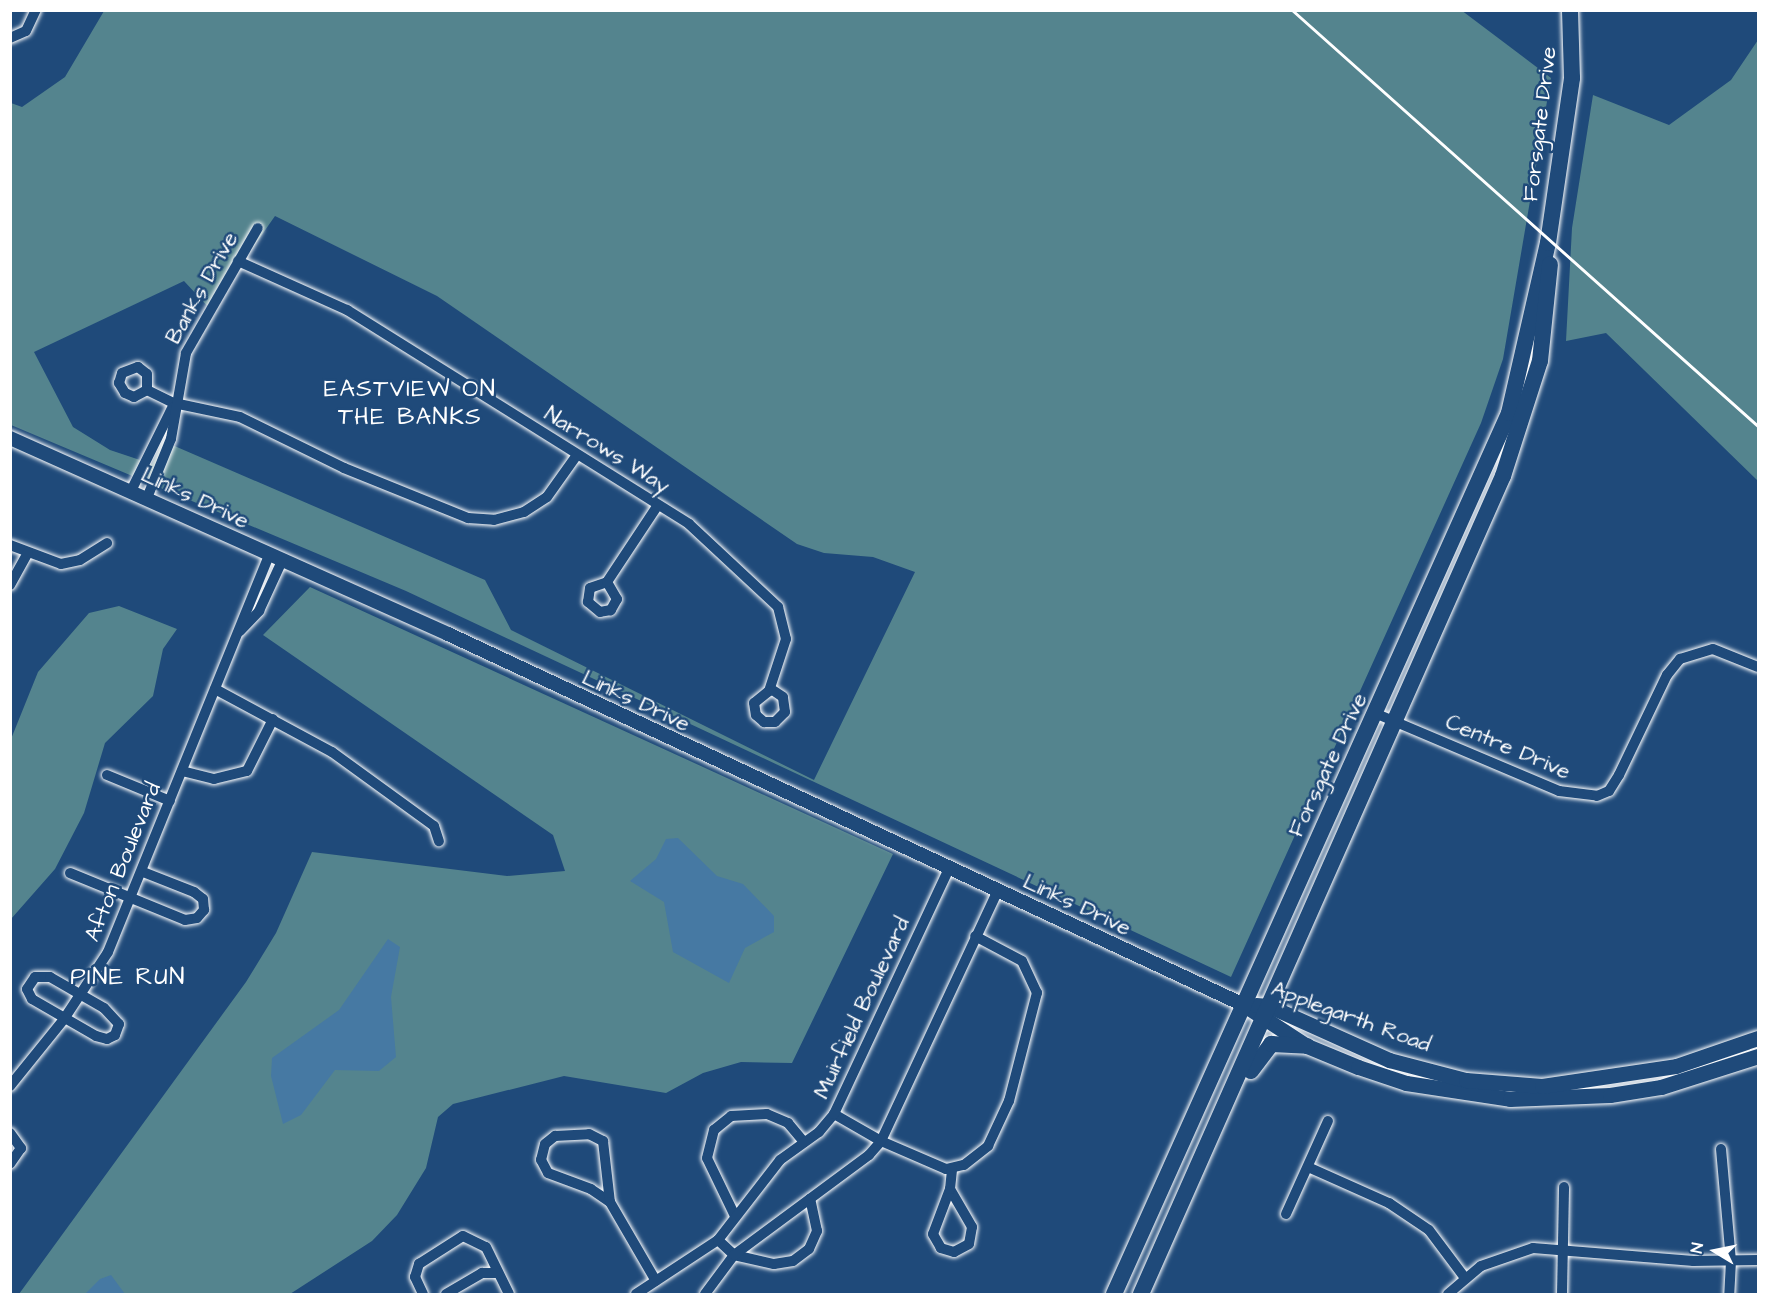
<!DOCTYPE html>
<style>
body{margin:0}
#map{position:relative;width:1769px;height:1305px;overflow:hidden;background:#1f4a7a;font-family:"Architects Daughter",sans-serif}
div>[style]{position:absolute}
.green>*{inset:0;background:#54848e}
.water>*{inset:0;background:#4679a3}
.roads{filter:drop-shadow(0 0 2px #fff) drop-shadow(0 0 2px #fff)}
.minor>*{height:10px;margin:-5px;padding:0 5px;transform-origin:5px;border-radius:5px;background:#1f4a7a}
.tertiary>*{height:14px;margin:-7px;padding:0 7px;transform-origin:7px;border-radius:7px;background:#1f4a7a}
.secondary>*{height:15px;margin:-7.5px;padding:0 7.5px;transform-origin:7.5px;border-radius:7.5px;background:#1f4a7a}
.primary>*{height:16px;margin:-8px;padding:0 8px;transform-origin:8px;border-radius:8px;background:#1f4a7a}
.rail>*{height:3px;margin:-1.5px;padding:0 1.5px;transform-origin:1.5px;border-radius:1.5px;background:#fff}
span{translate:-50% -50%;white-space:nowrap;text-align:center;line-height:1.15;-webkit-text-stroke:5px #1f4a7a;paint-order:stroke}
.street-label{font-size:22px;color:#fff}
.neighbourhood-label{font-size:24px;color:#fff;letter-spacing:1.5px}
.frame{position:absolute;inset:0;border:12px solid #fff;pointer-events:none}
.north{position:absolute;left:1685px;top:1221px;width:60px;height:60px;-webkit-text-stroke:4px #1f4a7a;paint-order:stroke;rotate:280deg;font-size:16px;font-weight:700;line-height:24px;text-align:center;color:#fff}
.north::after{content:'';display:block;margin:auto;width:21px;height:27px;background:#fff;clip-path:polygon(50% 0,100% 100%,50% 72%,0 100%)}
</style>
<div id="map">
<div class="green">
<i style="clip-path:polygon(evenodd,1461px 10px,1551px 78px,1503px 359px,1481px 423px,1231px 977px,406px 591px,11px 425px,11px 103px,22px 107px,65px 77px,104px 11px,1461px 10px,275px 216px,437px 296px,797px 544px,824px 553px,873px 557px,915px 572px,814px 780px,511px 630px,485px 580px,163px 441px,152px 464px,110px 450px,73px 427px,34px 352px,184px 281px,210px 309px,275px 216px)"></i>
<i style="clip-path:polygon(1758px 40px,1758px 481px,1606px 333px,1566px 341px,1572px 228px,1593px 95px,1669px 125px,1731px 80px)"></i>
<i style="clip-path:polygon(310px 587px,893px 854px,792px 1063px,741px 1062px,703px 1073px,666px 1093px,564px 1076px,453px 1104px,438px 1117px,426px 1168px,397px 1215px,372px 1241px,290px 1294px,19px 1294px,246px 982px,276px 933px,312px 852px,507px 876px,565px 871px,553px 835px,263px 635px)"></i>
<i style="clip-path:polygon(119px 606px,177px 629px,163px 649px,153px 696px,105px 743px,84px 813px,55px 869px,11px 919px,11px 739px,38px 672px,89px 613px)"></i>
</div>
<div class="water">
<i style="clip-path:polygon(678px 838px,717px 876px,743px 884px,774px 916px,774px 932px,745px 948px,729px 983px,673px 952px,664px 902px,630px 881px,656px 859px,666px 839px)"></i>
<i style="clip-path:polygon(388px 939px,400px 947px,391px 997px,396px 1057px,379px 1071px,335px 1070px,301px 1115px,283px 1124px,271px 1076px,272px 1058px,339px 1010px)"></i>
<i style="clip-path:polygon(111px 1275px,125px 1294px,85px 1294px,100px 1279px)"></i>
</div>
<div class="roads">
<div class="minor">
<i style="left:10px;top:38px;width:17px;rotate:-24deg"></i>
<i style="left:26px;top:31px;width:23px;rotate:-65deg"></i>
<i style="left:238px;top:261px;width:120px;rotate:24.2deg"></i>
<i style="left:347px;top:310px;width:403px;rotate:32deg"></i>
<i style="left:689px;top:524px;width:122px;rotate:43deg"></i>
<i style="left:778px;top:607px;width:33px;rotate:76deg"></i>
<i style="left:786px;top:639px;width:55px;rotate:108.1deg"></i>
<i style="left:769px;top:691px;width:19px;rotate:141deg"></i>
<i style="left:754px;top:703px;width:12px;rotate:81deg"></i>
<i style="left:756px;top:715px;width:11px;rotate:41deg"></i>
<i style="left:764px;top:722px;width:11px"></i>
<i style="left:775px;top:722px;width:14px;rotate:-45deg"></i>
<i style="left:785px;top:712px;width:15px;rotate:-98deg"></i>
<i style="left:783px;top:697px;width:11px;rotate:-146deg"></i>
<i style="left:147px;top:390px;width:15px;rotate:152deg"></i>
<i style="left:134px;top:397px;width:10px;rotate:-156deg"></i>
<i style="left:125px;top:393px;width:12px;rotate:-121deg"></i>
<i style="left:119px;top:383px;width:10px;rotate:-73deg"></i>
<i style="left:122px;top:373px;width:17px;rotate:-21deg"></i>
<i style="left:138px;top:367px;width:11px;rotate:38deg"></i>
<i style="left:147px;top:374px;width:16px;rotate:90deg"></i>
<i style="left:147px;top:390px;width:30px;rotate:26deg"></i>
<i style="left:174px;top:403px;width:67px;rotate:12deg"></i>
<i style="left:240px;top:417px;width:116px;rotate:26.1deg"></i>
<i style="left:344px;top:468px;width:134px;rotate:22deg"></i>
<i style="left:468px;top:518px;width:26px;rotate:4deg"></i>
<i style="left:494px;top:520px;width:31px;rotate:-15deg"></i>
<i style="left:524px;top:512px;width:27px;rotate:-33deg"></i>
<i style="left:547px;top:497px;width:52px;rotate:-54.5deg"></i>
<i style="left:131px;top:491px;width:93px;rotate:-63.7deg"></i>
<i style="left:147px;top:498px;width:64px;rotate:-67.9deg"></i>
<i style="left:171px;top:439px;width:87px;rotate:-80.1deg"></i>
<i style="left:186px;top:353px;width:144px;rotate:-60.1deg"></i>
<i style="left:10px;top:545px;width:54px;rotate:20.4deg"></i>
<i style="left:61px;top:564px;width:19px;rotate:-12deg"></i>
<i style="left:80px;top:560px;width:32px;rotate:-32deg"></i>
<i style="left:607px;top:582px;width:20px;rotate:60deg"></i>
<i style="left:617px;top:599px;width:13px;rotate:119deg"></i>
<i style="left:611px;top:610px;width:11px;rotate:170deg"></i>
<i style="left:600px;top:612px;width:16px;rotate:-140deg"></i>
<i style="left:588px;top:602px;width:14px;rotate:-82deg"></i>
<i style="left:590px;top:588px;width:18px;rotate:-19deg"></i>
<i style="left:607px;top:582px;width:92px;rotate:-56.5deg"></i>
<i style="left:10px;top:585px;width:37px;rotate:-61deg"></i>
<i style="left:240px;top:631px;width:28px;rotate:-46deg"></i>
<i style="left:259px;top:611px;width:55px;rotate:-65.3deg"></i>
<i style="left:215px;top:689px;width:133px;rotate:28.3deg"></i>
<i style="left:332px;top:752px;width:126px;rotate:36deg"></i>
<i style="left:434px;top:826px;width:16px;rotate:72deg"></i>
<i style="left:1377px;top:714px;width:198px;rotate:22.9deg"></i>
<i style="left:1559px;top:791px;width:38px;rotate:7deg"></i>
<i style="left:1597px;top:796px;width:13px;rotate:-23deg"></i>
<i style="left:1609px;top:791px;width:19px;rotate:-58deg"></i>
<i style="left:1619px;top:775px;width:111px;rotate:-64.4deg"></i>
<i style="left:1667px;top:675px;width:21px;rotate:-51deg"></i>
<i style="left:1680px;top:659px;width:34px;rotate:-17deg"></i>
<i style="left:1713px;top:649px;width:48px;rotate:21.8deg"></i>
<i style="left:182px;top:771px;width:33px;rotate:14deg"></i>
<i style="left:214px;top:779px;width:34px;rotate:-14deg"></i>
<i style="left:247px;top:771px;width:58px;rotate:-63.4deg"></i>
<i style="left:107px;top:775px;width:68px;rotate:22.4deg"></i>
<i style="left:70px;top:873px;width:124px;rotate:22.2deg"></i>
<i style="left:185px;top:920px;width:12px;rotate:-9deg"></i>
<i style="left:197px;top:918px;width:11px;rotate:-49deg"></i>
<i style="left:204px;top:910px;width:11px;rotate:-95deg"></i>
<i style="left:203px;top:899px;width:11px;rotate:-142deg"></i>
<i style="left:194px;top:892px;width:55px;rotate:-158.6deg"></i>
<i style="left:35px;top:977px;width:15px"></i>
<i style="left:50px;top:977px;width:62px;rotate:29.9deg"></i>
<i style="left:104px;top:1008px;width:22px;rotate:47deg"></i>
<i style="left:119px;top:1024px;width:12px;rotate:110deg"></i>
<i style="left:115px;top:1035px;width:9px;rotate:153deg"></i>
<i style="left:107px;top:1039px;width:11px;rotate:-165deg"></i>
<i style="left:96px;top:1036px;width:74px;rotate:-150deg"></i>
<i style="left:32px;top:999px;width:11px;rotate:-117deg"></i>
<i style="left:27px;top:989px;width:14px;rotate:-56deg"></i>
<i style="left:10px;top:1086px;width:86px;rotate:-51.1deg"></i>
<i style="left:64px;top:1019px;width:80px;rotate:-56.7deg"></i>
<i style="left:108px;top:952px;width:427px;rotate:-67.9deg"></i>
<i style="left:834px;top:1114px;width:54px;rotate:29.9deg"></i>
<i style="left:881px;top:1141px;width:71px;rotate:23.3deg"></i>
<i style="left:946px;top:1169px;width:18px;rotate:-13deg"></i>
<i style="left:964px;top:1165px;width:31px;rotate:-38deg"></i>
<i style="left:988px;top:1146px;width:50px;rotate:-65deg"></i>
<i style="left:1009px;top:1101px;width:112px;rotate:-75.5deg"></i>
<i style="left:1037px;top:993px;width:35px;rotate:-115deg"></i>
<i style="left:1022px;top:961px;width:53px;rotate:-152deg"></i>
<i style="left:10px;top:1133px;width:19px;rotate:54deg"></i>
<i style="left:21px;top:1148px;width:19px;rotate:125deg"></i>
<i style="left:1721px;top:1149px;width:112px;rotate:84.9deg"></i>
<i style="left:1731px;top:1261px;width:33px;rotate:93deg"></i>
<i style="left:1308px;top:1167px;width:89px;rotate:24deg"></i>
<i style="left:1389px;top:1203px;width:48px;rotate:34deg"></i>
<i style="left:1429px;top:1230px;width:60px;rotate:53.1deg"></i>
<i style="left:950px;top:1189px;width:44px;rotate:59.9deg"></i>
<i style="left:972px;top:1227px;width:17px;rotate:100deg"></i>
<i style="left:969px;top:1244px;width:17px;rotate:152deg"></i>
<i style="left:954px;top:1252px;width:14px;rotate:-163deg"></i>
<i style="left:941px;top:1248px;width:16px;rotate:-120deg"></i>
<i style="left:933px;top:1234px;width:48px;rotate:-69.3deg"></i>
<i style="left:950px;top:1189px;width:20px;rotate:-84deg"></i>
<i style="left:610px;top:1202px;width:23px;rotate:-146deg"></i>
<i style="left:591px;top:1189px;width:46px;rotate:-159.6deg"></i>
<i style="left:548px;top:1173px;width:15px;rotate:-118deg"></i>
<i style="left:541px;top:1160px;width:16px;rotate:-76deg"></i>
<i style="left:545px;top:1144px;width:13px;rotate:-39deg"></i>
<i style="left:555px;top:1136px;width:34px;rotate:-3deg"></i>
<i style="left:589px;top:1134px;width:16px;rotate:27deg"></i>
<i style="left:603px;top:1141px;width:61px;rotate:83.5deg"></i>
<i style="left:610px;top:1202px;width:91px;rotate:59.8deg"></i>
<i style="left:1286px;top:1214px;width:102px;rotate:-65.7deg"></i>
<i style="left:735px;top:1216px;width:64px;rotate:-115.8deg"></i>
<i style="left:707px;top:1158px;width:29px;rotate:-76deg"></i>
<i style="left:714px;top:1130px;width:22px;rotate:-39deg"></i>
<i style="left:731px;top:1116px;width:36px;rotate:-3deg"></i>
<i style="left:767px;top:1114px;width:23px;rotate:23deg"></i>
<i style="left:788px;top:1123px;width:25px;rotate:50deg"></i>
<i style="left:718px;top:1240px;width:22px;rotate:43deg"></i>
<i style="left:734px;top:1255px;width:41px;rotate:12.7deg"></i>
<i style="left:774px;top:1264px;width:19px;rotate:-9deg"></i>
<i style="left:793px;top:1261px;width:20px;rotate:-37deg"></i>
<i style="left:809px;top:1249px;width:20px;rotate:-66deg"></i>
<i style="left:817px;top:1231px;width:33px;rotate:-102deg"></i>
<i style="left:423px;top:1294px;width:19px;rotate:-115deg"></i>
<i style="left:415px;top:1277px;width:14px;rotate:-73deg"></i>
<i style="left:419px;top:1264px;width:52px;rotate:-32.5deg"></i>
<i style="left:463px;top:1236px;width:25px;rotate:26deg"></i>
<i style="left:486px;top:1247px;width:52px;rotate:63.9deg"></i>
<i style="left:446px;top:1294px;width:42px;rotate:-30.3deg"></i>
<i style="left:482px;top:1273px;width:16px"></i>
<i style="left:636px;top:1294px;width:98px;rotate:-33.4deg"></i>
<i style="left:718px;top:1240px;width:101px;rotate:-52.2deg"></i>
<i style="left:780px;top:1160px;width:48px;rotate:-35.7deg"></i>
<i style="left:819px;top:1132px;width:23px;rotate:-50deg"></i>
<i style="left:834px;top:1114px;width:271px;rotate:-64.9deg"></i>
<i style="left:705px;top:1294px;width:49px;rotate:-53.4deg"></i>
<i style="left:734px;top:1255px;width:168px;rotate:-36.5deg"></i>
<i style="left:869px;top:1155px;width:18px;rotate:-49deg"></i>
<i style="left:881px;top:1141px;width:275px;rotate:-65deg"></i>
<i style="left:1448px;top:1294px;width:43px;rotate:-40.3deg"></i>
<i style="left:1481px;top:1266px;width:55px;rotate:-19.1deg"></i>
<i style="left:1533px;top:1248px;width:161px;rotate:4.6deg"></i>
<i style="left:1693px;top:1261px;width:65px;rotate:-0.9deg"></i>
<i style="left:1562px;top:1294px;width:107px;rotate:-88.9deg"></i>
</div>
<div class="tertiary">
<i style="left:10px;top:438px;width:480px;rotate:24.1deg"></i>
<i style="left:448px;top:634px;width:878px;rotate:24.99deg"></i>
</div>
<div class="secondary">
<i style="left:1244px;top:1005px;width:75px;rotate:33.1deg"></i>
<i style="left:1307px;top:1046px;width:55px;rotate:22.4deg"></i>
<i style="left:1358px;top:1067px;width:51px;rotate:18.4deg"></i>
<i style="left:1406px;top:1083px;width:105px;rotate:8.7deg"></i>
<i style="left:1510px;top:1099px;width:100px;rotate:-2.3deg"></i>
<i style="left:1610px;top:1095px;width:52px;rotate:-8.9deg"></i>
<i style="left:1661px;top:1087px;width:102px;rotate:-17.7deg"></i>
<i style="left:1256px;top:1005px;width:13px;rotate:4deg"></i>
<i style="left:1269px;top:1006px;width:132px;rotate:24.2deg"></i>
<i style="left:1389px;top:1060px;width:80px;rotate:14.6deg"></i>
<i style="left:1466px;top:1080px;width:76px;rotate:4.5deg"></i>
<i style="left:1542px;top:1086px;width:135px;rotate:-8.5deg"></i>
<i style="left:1676px;top:1066px;width:87px;rotate:-18.9deg"></i>
</div>
<div class="primary">
<i style="left:1251px;top:1071px;width:34px;rotate:-53deg"></i>
<i style="left:1271px;top:1044px;width:36px;rotate:3deg"></i>
<i style="left:1114px;top:1294px;width:965px;rotate:-65.85deg"></i>
<i style="left:1509px;top:413px;width:174px;rotate:-77.1deg"></i>
<i style="left:1548px;top:243px;width:167px;rotate:-81.7deg"></i>
<i style="left:1572px;top:78px;width:68px;rotate:-91.7deg"></i>
<i style="left:1141px;top:1294px;width:895px;rotate:-66.13deg"></i>
<i style="left:1503px;top:476px;width:121px;rotate:-72.2deg"></i>
<i style="left:1540px;top:361px;width:97px;rotate:-84.1deg"></i>
</div>
</div>
<div class="rail">
<i style="left:1292px;top:10px;width:625px;rotate:41.76deg"></i>
</div>
<div class="street-label">
<span style="left:1540px;top:124px;rotate:-83deg">Forsgate Drive</span>
<span style="left:202px;top:288px;rotate:-61deg">Banks Drive</span>
<span style="left:607px;top:450px;rotate:32deg">Narrows Way</span>
<span style="left:195px;top:498px;rotate:25deg">Links Drive</span>
<span style="left:636px;top:701px;rotate:25deg">Links Drive</span>
<span style="left:1508px;top:747px;rotate:23deg">Centre Drive</span>
<span style="left:1328px;top:765px;rotate:-65deg">Forsgate Drive</span>
<span style="left:123px;top:862px;rotate:-68deg">Afton Boulevard</span>
<span style="left:1077px;top:905px;rotate:25deg">Links Drive</span>
<span style="left:862px;top:1008px;rotate:-65deg">Muirfield Boulevard</span>
<span style="left:1351px;top:1017px;rotate:20deg">Applegarth Road</span>
</div>
<div class="neighbourhood-label">
<span style="left:410px;top:404px">EASTVIEW ON<br>THE BANKS</span>
<span style="left:128px;top:978px">PINE RUN</span>
</div>
<div class="frame"></div>
<div class="north">N</div>
</div>
